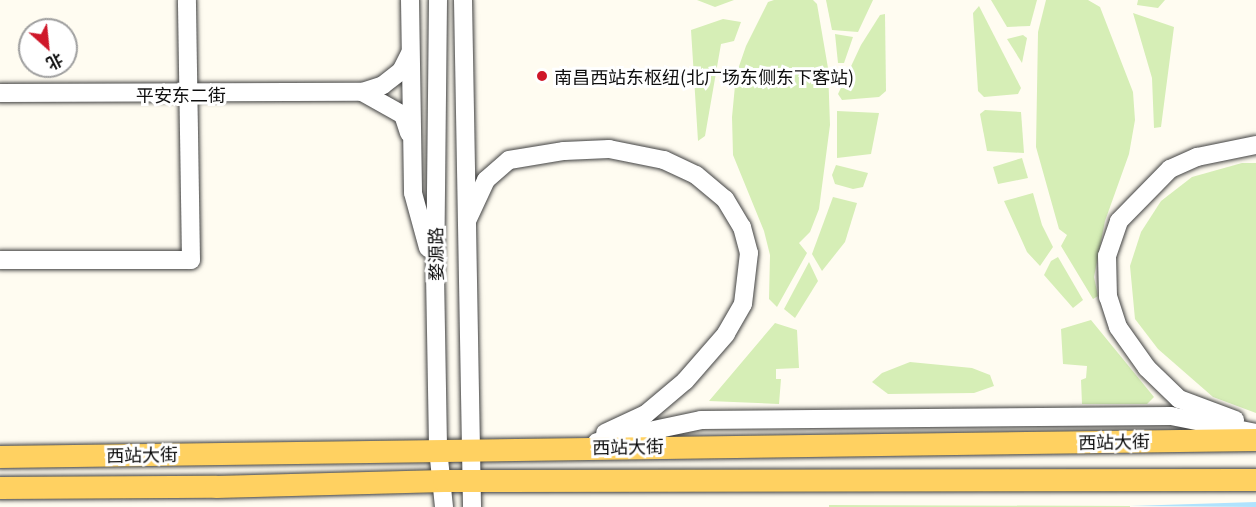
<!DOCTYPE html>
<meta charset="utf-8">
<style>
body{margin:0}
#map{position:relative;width:1256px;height:507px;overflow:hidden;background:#fffcf1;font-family:Georgia,"Noto Sans SC",serif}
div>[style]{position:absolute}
.green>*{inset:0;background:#d6eeb6}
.water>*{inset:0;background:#b0e3fd}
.roads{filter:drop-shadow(0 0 2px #424242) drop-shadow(0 0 2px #424242)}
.minor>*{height:18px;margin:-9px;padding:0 9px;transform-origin:9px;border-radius:9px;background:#fff}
.major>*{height:22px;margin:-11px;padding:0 11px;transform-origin:11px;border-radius:11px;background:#ffd161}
.dots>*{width:16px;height:16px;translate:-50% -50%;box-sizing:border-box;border:3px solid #fff;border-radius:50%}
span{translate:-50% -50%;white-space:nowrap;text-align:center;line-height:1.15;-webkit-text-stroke:6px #fff;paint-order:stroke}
.poi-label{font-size:18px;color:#0f0f0f}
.left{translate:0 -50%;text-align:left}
.street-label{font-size:18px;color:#0f0f0f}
.north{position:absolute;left:18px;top:18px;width:60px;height:60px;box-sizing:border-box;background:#fff;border:2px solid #9f9f9f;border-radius:50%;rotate:153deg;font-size:16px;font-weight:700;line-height:24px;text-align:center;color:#0f0f0f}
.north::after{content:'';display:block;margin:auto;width:21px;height:27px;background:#cf1729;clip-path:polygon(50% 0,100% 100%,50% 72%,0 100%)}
</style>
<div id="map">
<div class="green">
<i style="clip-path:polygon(697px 0,734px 0,715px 7px)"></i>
<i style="clip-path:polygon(774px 0,813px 0,817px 4px,828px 68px,830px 125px,819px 209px,810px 232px,799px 243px,807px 253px,777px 307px,769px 299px,770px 255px,764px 231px,733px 155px,732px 117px,736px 75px,746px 46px,768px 2px)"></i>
<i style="clip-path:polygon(826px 0,873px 0,858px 32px,832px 30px)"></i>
<i style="clip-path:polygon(991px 0,1037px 0,1030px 26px,1007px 27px)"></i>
<i style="clip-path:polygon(1046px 0,1088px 0,1100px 7px,1133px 92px,1135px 120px,1129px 154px,1105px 221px,1094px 277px,1098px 296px,1093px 299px,1061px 246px,1067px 235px,1059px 229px,1036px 147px,1038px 32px)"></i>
<i style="clip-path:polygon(1138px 0,1165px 0,1158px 8px,1137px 5px)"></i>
<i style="clip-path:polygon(979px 6px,1021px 88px,1018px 94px,984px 97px,978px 91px,973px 13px)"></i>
<i style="clip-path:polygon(1133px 13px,1174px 27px,1161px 127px,1154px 128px,1152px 78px)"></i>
<i style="clip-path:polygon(885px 14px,886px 91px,879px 97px,842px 100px,838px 94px,861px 45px,880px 15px)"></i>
<i style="clip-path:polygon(723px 19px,741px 22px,734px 41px,721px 44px,705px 136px,698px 141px,691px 30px)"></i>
<i style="clip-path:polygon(835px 34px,853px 37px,844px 63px,838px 63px)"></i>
<i style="clip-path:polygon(1023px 35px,1027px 38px,1022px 63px,1007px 39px)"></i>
<i style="clip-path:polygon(985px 110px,1021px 112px,1024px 153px,987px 151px,980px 114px)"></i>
<i style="clip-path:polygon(837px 111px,879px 113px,871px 154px,837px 158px)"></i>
<i style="clip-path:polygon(1022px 158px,1028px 178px,998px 184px,993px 167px)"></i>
<i style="clip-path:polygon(1242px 163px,1256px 163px,1256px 413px,1213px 397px,1158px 349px,1135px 319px,1130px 266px,1141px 232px,1161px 201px,1192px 177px)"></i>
<i style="clip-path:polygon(836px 165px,868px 173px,863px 187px,853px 189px,835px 184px,832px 175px)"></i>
<i style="clip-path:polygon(1033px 193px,1042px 225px,1053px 247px,1040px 266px,1027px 252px,1004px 201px)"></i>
<i style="clip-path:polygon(833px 197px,857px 203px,845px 242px,822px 271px,812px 254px)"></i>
<i style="clip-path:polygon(1058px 257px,1083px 300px,1073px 308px,1044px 275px,1051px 261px)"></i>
<i style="clip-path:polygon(809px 262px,818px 281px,795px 318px,784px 309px)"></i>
<i style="clip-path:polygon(1091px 320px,1154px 397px,1147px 404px,1082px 404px,1081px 380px,1086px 378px,1087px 366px,1063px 364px,1061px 329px)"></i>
<i style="clip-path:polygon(775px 323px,797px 330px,799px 368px,776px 369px,776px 379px,781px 379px,779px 404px,709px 401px)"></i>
<i style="clip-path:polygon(910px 362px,972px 368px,990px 375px,994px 386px,974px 393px,888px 394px,872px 382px,882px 373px)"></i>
<i style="clip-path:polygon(829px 505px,1130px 506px,1130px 507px,829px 507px)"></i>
</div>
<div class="water">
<i style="clip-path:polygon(1256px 502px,1256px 507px,1130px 506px)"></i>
</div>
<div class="roads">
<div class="minor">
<i style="left:410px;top:0;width:193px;rotate:89.1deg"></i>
<i style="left:413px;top:193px;width:57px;rotate:74.7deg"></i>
<i style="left:438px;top:0;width:274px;rotate:90.6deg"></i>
<i style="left:435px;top:274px;width:175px;rotate:89deg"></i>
<i style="left:438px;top:449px;width:58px;rotate:84.1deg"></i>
<i style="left:463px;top:0;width:507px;rotate:88.98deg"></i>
<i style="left:0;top:93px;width:362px;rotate:-0.2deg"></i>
<i style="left:409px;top:133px;width:19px;rotate:-108deg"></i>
<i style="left:403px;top:115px;width:47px;rotate:-150.7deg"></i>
<i style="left:362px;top:92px;width:22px;rotate:-18deg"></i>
<i style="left:383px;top:85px;width:23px;rotate:-38deg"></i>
<i style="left:401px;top:71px;width:20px;rotate:-63deg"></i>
<i style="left:467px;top:221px;width:45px;rotate:-65.1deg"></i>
<i style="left:486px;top:180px;width:30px;rotate:-41deg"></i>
<i style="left:509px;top:160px;width:56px;rotate:-9.3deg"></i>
<i style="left:564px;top:151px;width:45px;rotate:-2.5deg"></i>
<i style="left:609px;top:149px;width:56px;rotate:11.3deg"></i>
<i style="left:664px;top:160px;width:35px;rotate:25deg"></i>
<i style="left:696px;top:175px;width:38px;rotate:40deg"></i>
<i style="left:725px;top:199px;width:33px;rotate:59deg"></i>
<i style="left:742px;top:227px;width:27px;rotate:75deg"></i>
<i style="left:749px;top:253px;width:51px;rotate:96.7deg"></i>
<i style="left:743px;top:304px;width:34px;rotate:120deg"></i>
<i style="left:726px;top:334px;width:62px;rotate:131.1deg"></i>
<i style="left:685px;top:381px;width:51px;rotate:139.8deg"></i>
<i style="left:646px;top:414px;width:45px;rotate:155.1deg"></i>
<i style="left:0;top:260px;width:191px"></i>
<i style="left:191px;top:260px;width:260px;rotate:-90.9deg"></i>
<i style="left:1235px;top:420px;width:60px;rotate:-159.4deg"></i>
<i style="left:1179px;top:399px;width:45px;rotate:-135.9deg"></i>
<i style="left:1147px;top:368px;width:50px;rotate:-125.3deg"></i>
<i style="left:1118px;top:327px;width:32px;rotate:-108deg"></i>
<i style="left:1108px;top:297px;width:41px;rotate:-91.4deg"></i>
<i style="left:1107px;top:256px;width:37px;rotate:-71deg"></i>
<i style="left:1119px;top:221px;width:73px;rotate:-45.6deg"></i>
<i style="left:1170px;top:169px;width:30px;rotate:-24deg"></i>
<i style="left:1197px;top:157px;width:60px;rotate:-11.5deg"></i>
<i style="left:597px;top:442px;width:106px;rotate:-11.9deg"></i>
<i style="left:701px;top:420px;width:470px;rotate:-0.5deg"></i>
<i style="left:1171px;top:416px;width:87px;rotate:11.3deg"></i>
</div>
<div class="major">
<i style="left:0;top:457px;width:1256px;rotate:-0.78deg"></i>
<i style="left:0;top:488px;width:216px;rotate:-0.3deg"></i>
<i style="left:216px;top:487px;width:228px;rotate:-1.5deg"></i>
<i style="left:444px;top:481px;width:812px;rotate:-0.07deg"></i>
</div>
</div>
<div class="dots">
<i style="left:542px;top:76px;background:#cf1729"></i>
</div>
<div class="poi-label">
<span class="left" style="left:554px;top:76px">南昌西站东枢纽(北广场东侧东下客站)</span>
</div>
<div class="street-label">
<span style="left:181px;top:94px">平安东二街</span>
<span style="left:435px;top:254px;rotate:-91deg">婺源路</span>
<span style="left:1114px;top:441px;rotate:-1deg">西站大街</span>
<span style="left:628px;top:446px;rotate:-1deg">西站大街</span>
<span style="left:142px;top:454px;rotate:-1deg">西站大街</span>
</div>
<div class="north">北</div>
</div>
